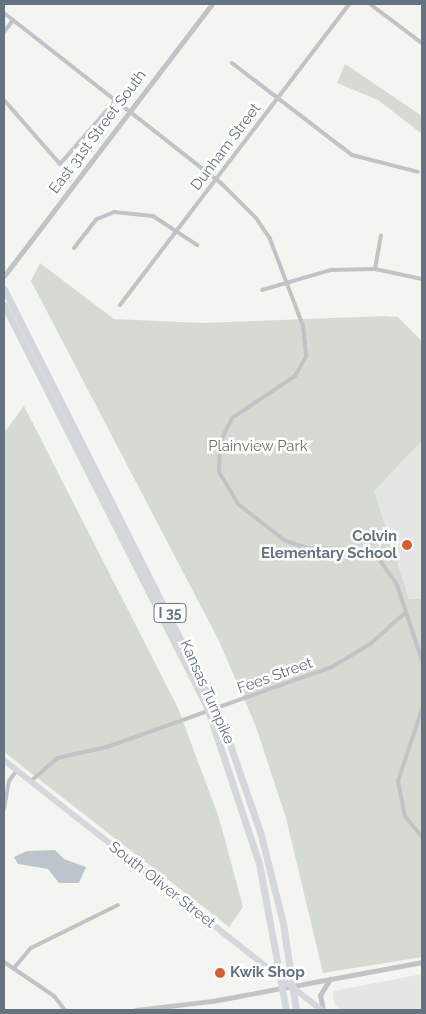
<!DOCTYPE html>
<style>
body{margin:0}
#map{position:relative;width:426px;height:1014px;overflow:hidden;background:#f4f5f1;font-family:Raleway,sans-serif}
div>[style]{position:absolute}
.built>*{inset:0;background:#e5e6e4}
.green>*{inset:0;background:#d5dbd2}
.water>*{inset:0;background:#bcc5cb}
.minor>*{height:4px;margin:-2px;padding:0 2px;transform-origin:2px;border-radius:2px;background:#c0c4c7}
.tertiary>*{height:5px;margin:-2.5px;padding:0 2.5px;transform-origin:2.5px;border-radius:2.5px;background:#c0c4c7}
.secondary>*{height:5.5px;margin:-2.75px;padding:0 2.75px;transform-origin:2.75px;border-radius:2.75px;background:#d4d8dc}
.motorway>*{height:7px;margin:-3.5px;padding:0 3.5px;transform-origin:3.5px;border-radius:3.5px;background:#d4d8dc}
.dots>*{width:14px;height:14px;translate:-50% -50%;box-sizing:border-box;border:2px solid #fff;border-radius:50%}
span{translate:-50% -50%;white-space:nowrap;text-align:center;line-height:1.15;-webkit-text-stroke:5px #fff;paint-order:stroke}
.shield-label span{padding:1px 4px;background:#fff;border:1px solid;border-radius:4px;-webkit-text-stroke-width:0}
.shield-label{font-size:14px;color:#657380;font-weight:700}
.street-label{font-size:15px;color:#657380}
.park-label{font-size:15px;color:#667863}
.poi-label{font-size:15px;color:#657380;font-weight:700}
.right{translate:-100% -50%;text-align:right}
.left{translate:0 -50%;text-align:left}
.frame{position:absolute;inset:0;border:5px solid #657380;pointer-events:none}
</style>
<div id="map">
<div class="built">
<i style="clip-path:polygon(422px 441px,422px 599px,409px 599px,374px 491px)"></i>
<i style="clip-path:polygon(422px 974px,422px 1010px,341px 1010px,334px 1004px,333px 991px)"></i>
</div>
<div class="green">
<i style="clip-path:polygon(345px 64px,422px 116px,422px 134px,378px 100px,337px 83px)"></i>
<i style="clip-path:polygon(40px 263px,114px 319px,203px 323px,385px 316px,398px 317px,422px 341px,422px 441px,374px 491px,409px 599px,422px 599px,422px 957px,323px 973px,286px 818px,255px 724px,218px 639px,31px 281px)"></i>
<i style="clip-path:polygon(24px 406px,178px 708px,219px 818px,243px 907px,229px 927px,4px 752px,4px 433px)"></i>
</div>
<div class="water">
<i style="clip-path:polygon(55px 850px,64px 859px,86px 867px,79px 883px,59px 883px,48px 869px,18px 864px,14px 857px,27px 851px)"></i>
</div>
<div class="minor">
<i style="left:370px;top:4px;width:65px;rotate:36.9deg"></i>
<i style="left:4px;top:13px;width:276px;rotate:38.1deg"></i>
<i style="left:221px;top:183px;width:49px;rotate:45deg"></i>
<i style="left:256px;top:218px;width:25px;rotate:56deg"></i>
<i style="left:270px;top:239px;width:93px;rotate:69.2deg"></i>
<i style="left:303px;top:326px;width:31px;rotate:84deg"></i>
<i style="left:306px;top:357px;width:22px;rotate:120deg"></i>
<i style="left:295px;top:376px;width:76px;rotate:146.3deg"></i>
<i style="left:232px;top:418px;width:28px;rotate:116deg"></i>
<i style="left:220px;top:443px;width:29px;rotate:92deg"></i>
<i style="left:219px;top:472px;width:37px;rotate:59deg"></i>
<i style="left:238px;top:504px;width:58px;rotate:38deg"></i>
<i style="left:284px;top:540px;width:24px;rotate:19deg"></i>
<i style="left:307px;top:548px;width:48px;rotate:1.2deg"></i>
<i style="left:355px;top:549px;width:26px;rotate:23deg"></i>
<i style="left:379px;top:559px;width:32px;rotate:55deg"></i>
<i style="left:397px;top:585px;width:80px;rotate:71.8deg"></i>
<i style="left:4px;top:32px;width:15px;rotate:-53deg"></i>
<i style="left:232px;top:63px;width:151px;rotate:37.5deg"></i>
<i style="left:352px;top:155px;width:68px;rotate:14.4deg"></i>
<i style="left:4px;top:100px;width:85px;rotate:48.8deg"></i>
<i style="left:60px;top:164px;width:86px;rotate:-48.8deg"></i>
<i style="left:74px;top:248px;width:37px;rotate:-52deg"></i>
<i style="left:97px;top:219px;width:18px;rotate:-22deg"></i>
<i style="left:114px;top:212px;width:39px;rotate:6deg"></i>
<i style="left:153px;top:216px;width:53px;rotate:33.4deg"></i>
<i style="left:375px;top:269px;width:34px;rotate:-80deg"></i>
<i style="left:262px;top:290px;width:72px;rotate:-16.2deg"></i>
<i style="left:331px;top:270px;width:44px;rotate:-1.3deg"></i>
<i style="left:375px;top:269px;width:48px;rotate:12deg"></i>
<i style="left:120px;top:305px;width:378px;rotate:-52.7deg"></i>
<i style="left:422px;top:709px;width:76px;rotate:108.4deg"></i>
<i style="left:398px;top:781px;width:36px;rotate:79deg"></i>
<i style="left:405px;top:816px;width:27px;rotate:51deg"></i>
<i style="left:31px;top:781px;width:35px;rotate:-41deg"></i>
<i style="left:57px;top:758px;width:51px;rotate:-12.4deg"></i>
<i style="left:107px;top:747px;width:239px;rotate:-19.6deg"></i>
<i style="left:332px;top:667px;width:44px;rotate:-31.2deg"></i>
<i style="left:370px;top:644px;width:48px;rotate:-41.6deg"></i>
<i style="left:4px;top:809px;width:28px;rotate:-80deg"></i>
<i style="left:9px;top:781px;width:14px;rotate:-54deg"></i>
<i style="left:4px;top:962px;width:60px;rotate:34.2deg"></i>
<i style="left:54px;top:996px;width:18px;rotate:52deg"></i>
<i style="left:14px;top:968px;width:26px;rotate:-50deg"></i>
<i style="left:31px;top:948px;width:97px;rotate:-26.3deg"></i>
</div>
<div class="tertiary">
<i style="left:4px;top:276px;width:342px;rotate:-52.6deg"></i>
<i style="left:136px;top:1010px;width:77px;rotate:-6.8deg"></i>
<i style="left:212px;top:1001px;width:214px;rotate:-10.5deg"></i>
<i style="left:323px;top:1010px;width:15px;rotate:-101deg"></i>
<i style="left:320px;top:995px;width:19px;rotate:-58deg"></i>
</div>
<div class="secondary">
<i style="left:4px;top:760px;width:405px;rotate:38.2deg"></i>
</div>
<div class="motorway">
<i style="left:4px;top:289px;width:487px;rotate:63.3deg"></i>
<i style="left:223px;top:724px;width:117px;rotate:71.1deg"></i>
<i style="left:261px;top:835px;width:91px;rotate:76deg"></i>
<i style="left:283px;top:923px;width:88px;rotate:81.5deg"></i>
<i style="left:4px;top:305px;width:450px;rotate:63.2deg"></i>
<i style="left:207px;top:707px;width:164px;rotate:71.6deg"></i>
<i style="left:259px;top:863px;width:149px;rotate:79.6deg"></i>
</div>
<div class="dots">
<i style="left:407px;top:545px;background:#d95d2c"></i>
<i style="left:220px;top:973px;background:#d95d2c"></i>
</div>
<div class="shield-label">
<span style="left:170px;top:613px">I 35</span>
</div>
<div class="street-label">
<span style="left:98px;top:132px;rotate:-53deg">East 31st Street South</span>
<span style="left:226px;top:147px;rotate:-53deg">Dunham Street</span>
<span style="left:275px;top:676px;rotate:-20deg">Fees Street</span>
<span style="left:207px;top:692px;rotate:66deg">Kansas Turnpike</span>
<span style="left:162px;top:885px;rotate:38deg">South Oliver Street</span>
</div>
<div class="park-label">
<span style="left:258px;top:447px">Plainview Park</span>
</div>
<div class="poi-label">
<span class="right" style="left:397px;top:545px">Colvin<br>Elementary School</span>
<span class="left" style="left:230px;top:973px">Kwik Shop</span>
</div>
<div class="frame"></div>
</div>
